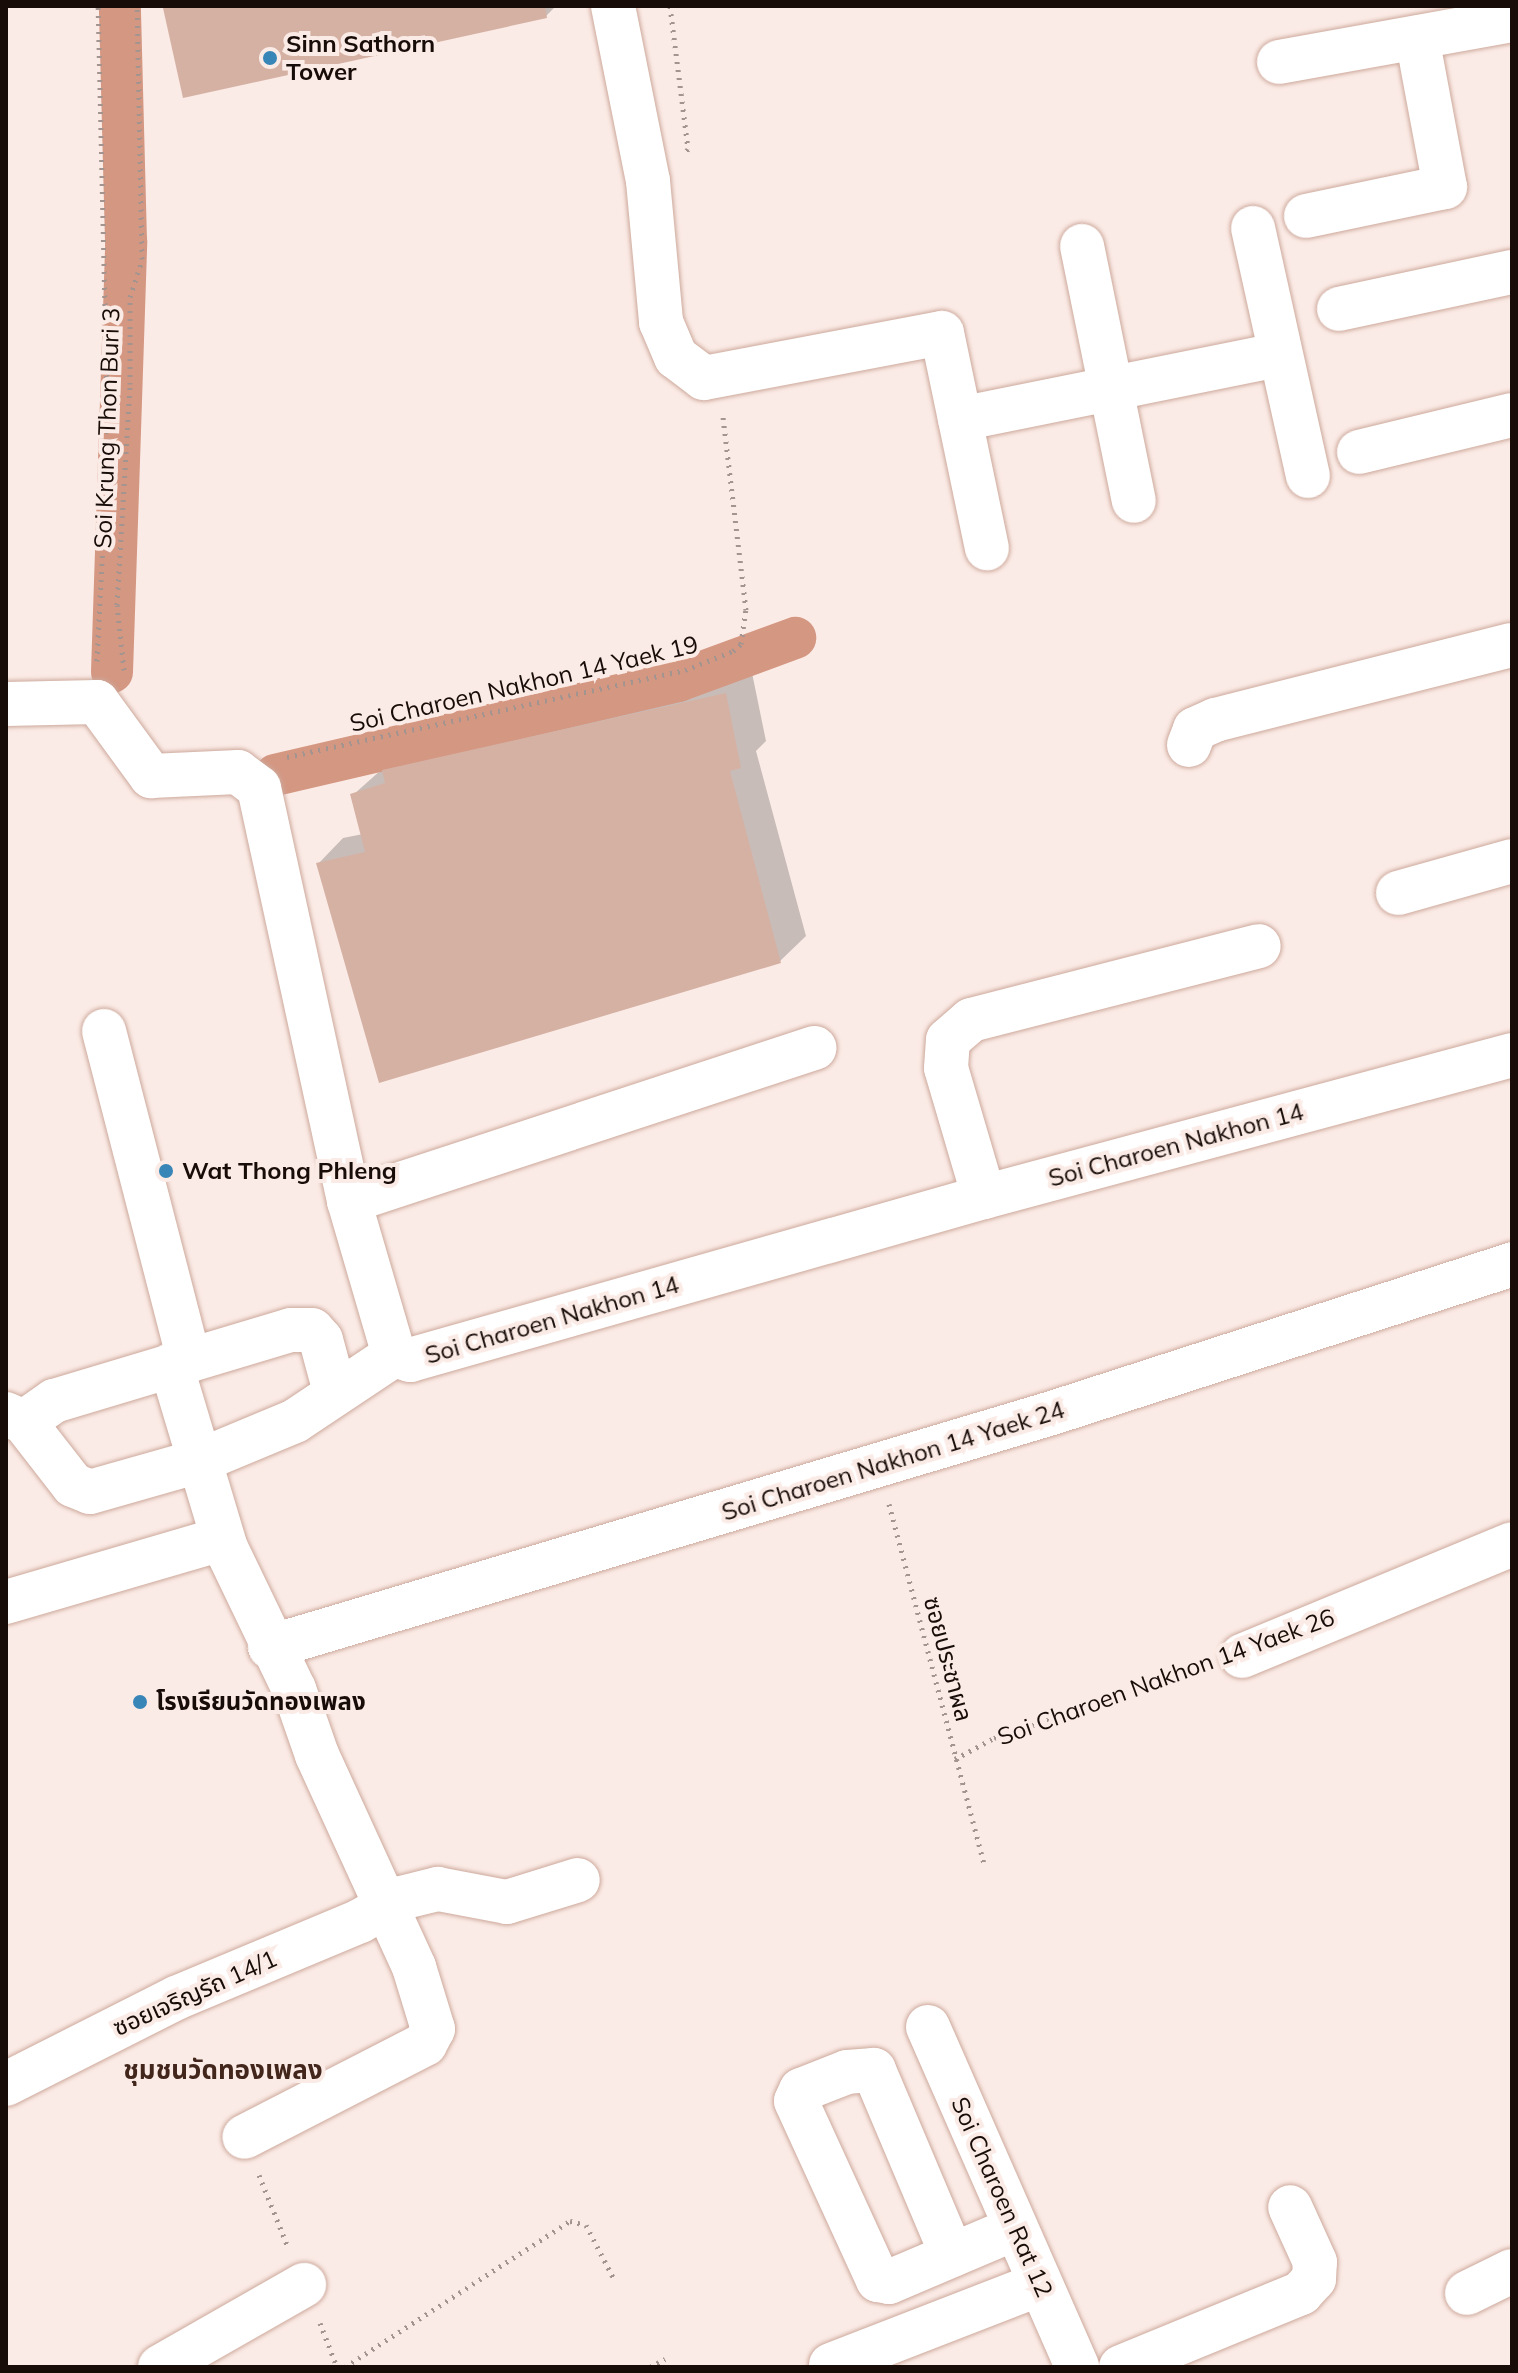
<!DOCTYPE html>
<meta charset="utf-8">
<style>
body{margin:0}
#map{position:relative;width:1518px;height:2373px;overflow:hidden;background:#fbebe6;font-family:Mulish,"Noto Sans Thai",sans-serif}
div>[style]{position:absolute}
.shadow>*{inset:0;background:#0003}
.canal>*{height:42px;margin:-21px;padding:0 21px;transform-origin:21px;border-radius:21px;background:#d49782}
.building>*{inset:0;background:#d5b1a4}
.path>*{height:5px;margin-top:-2.5px;transform-origin:0;background:repeating-linear-gradient(90deg,#a39490 0 2px,transparent 0 8px)}
.roads{filter:drop-shadow(0 0 2px #cda99c) drop-shadow(0 0 2px #cda99c)}
.minor>*{height:44px;margin:-22px;padding:0 22px;transform-origin:22px;border-radius:22px;background:#fff}
.dots>*{width:22px;height:22px;translate:-50% -50%;box-sizing:border-box;border:4px solid #fbebe6;border-radius:50%}
span{translate:-50% -50%;white-space:nowrap;text-align:center;line-height:1.15;-webkit-text-stroke:8px #fbebe6;paint-order:stroke}
.poi-label{font-size:24px;color:#180c08;font-weight:700}
.left{translate:0 -50%;text-align:left}
.street-label{font-size:24px;color:#180c08}
.neighbourhood-label{font-size:26px;color:#42261c;font-weight:700}
.frame{position:absolute;inset:0;border:8px solid #180c08;pointer-events:none}
</style>
<div id="map">
<div class="shadow">
<i style="clip-path:polygon(168px 6px,556px 6px,546px 16px)"></i>
<i style="clip-path:polygon(751px 668px,766px 741px,756px 751px,806px 936px,780px 961px,318px 864px,343px 838px,363px 834px,353px 795px,409px 745px)"></i>
</div>
<div class="canal">
<i style="left:112px;top:672px;width:431px;rotate:-88.1deg"></i>
<i style="left:126px;top:241px;width:235px;rotate:-91.5deg"></i>
<i style="left:275px;top:775px;width:414px;rotate:-13.1deg"></i>
<i style="left:678px;top:681px;width:125px;rotate:-20.2deg"></i>
</div>
<div class="building">
<i style="clip-path:polygon(171px 6px,545px 6px,547px 18px,183px 98px,163px 8px)"></i>
<i style="clip-path:polygon(726px 693px,741px 768px,730px 771px,781px 963px,379px 1083px,316px 863px,365px 852px,350px 794px,385px 783px,382px 770px)"></i>
</div>
<div class="path">
<i style="left:670px;top:6px;width:144px;rotate:82.8deg"></i>
<i style="left:688px;top:149px;width:7px;rotate:124deg"></i>
<i style="left:97px;top:661px;width:220px;rotate:-87.1deg"></i>
<i style="left:108px;top:441px;width:435px;rotate:-91.3deg"></i>
<i style="left:124px;top:670px;width:65px;rotate:-96.1deg"></i>
<i style="left:117px;top:605px;width:221px;rotate:-86.6deg"></i>
<i style="left:130px;top:384px;width:87px;rotate:-90deg"></i>
<i style="left:130px;top:297px;width:40px;rotate:-72deg"></i>
<i style="left:142px;top:259px;width:253px;rotate:-91.1deg"></i>
<i style="left:287px;top:757px;width:407px;rotate:-12.3deg"></i>
<i style="left:685px;top:670px;width:52px;rotate:-21.6deg"></i>
<i style="left:733px;top:651px;width:11px;rotate:-41deg"></i>
<i style="left:741px;top:644px;width:34px;rotate:-82deg"></i>
<i style="left:746px;top:610px;width:194px;rotate:-96.8deg"></i>
<i style="left:889px;top:1504px;width:371px;rotate:75.2deg"></i>
<i style="left:955px;top:1759px;width:44px;rotate:-28.3deg"></i>
<i style="left:994px;top:1738px;width:220px;rotate:-18.5deg"></i>
<i style="left:259px;top:2175px;width:78px;rotate:68.1deg"></i>
<i style="left:320px;top:2323px;width:47px;rotate:68.9deg"></i>
<i style="left:345px;top:2367px;width:268px;rotate:-33deg"></i>
<i style="left:570px;top:2221px;width:16px;rotate:14deg"></i>
<i style="left:586px;top:2225px;width:59px;rotate:62.6deg"></i>
<i style="left:650px;top:2367px;width:17px;rotate:-28deg"></i>
</div>
<div class="roads">
<div class="minor">
<i style="left:613px;top:6px;width:178px;rotate:78.7deg"></i>
<i style="left:648px;top:181px;width:142px;rotate:84.7deg"></i>
<i style="left:661px;top:322px;width:38px;rotate:67deg"></i>
<i style="left:676px;top:357px;width:35px;rotate:37deg"></i>
<i style="left:704px;top:378px;width:242px;rotate:-10.7deg"></i>
<i style="left:942px;top:333px;width:220px;rotate:78.2deg"></i>
<i style="left:1279px;top:62px;width:237px;rotate:-10.2deg"></i>
<i style="left:1306px;top:216px;width:142px;rotate:-11.8deg"></i>
<i style="left:1445px;top:187px;width:152px;rotate:-100.6deg"></i>
<i style="left:1253px;top:228px;width:254px;rotate:77.5deg"></i>
<i style="left:1082px;top:246px;width:260px;rotate:78.5deg"></i>
<i style="left:1339px;top:309px;width:177px;rotate:-12.1deg"></i>
<i style="left:960px;top:419px;width:324px;rotate:-11.4deg"></i>
<i style="left:1359px;top:452px;width:157px;rotate:-13.6deg"></i>
<i style="left:6px;top:704px;width:91px;rotate:-1.3deg"></i>
<i style="left:97px;top:702px;width:92px;rotate:53.9deg"></i>
<i style="left:151px;top:776px;width:87px;rotate:-2.6deg"></i>
<i style="left:238px;top:772px;width:26px;rotate:37deg"></i>
<i style="left:259px;top:788px;width:423px;rotate:77.7deg"></i>
<i style="left:349px;top:1201px;width:160px;rotate:73.7deg"></i>
<i style="left:394px;top:1355px;width:17px;rotate:17deg"></i>
<i style="left:410px;top:1360px;width:597px;rotate:-15.85deg"></i>
<i style="left:984px;top:1197px;width:547px;rotate:-15.05deg"></i>
<i style="left:1189px;top:745px;width:17px;rotate:-69deg"></i>
<i style="left:1195px;top:729px;width:22px;rotate:-24deg"></i>
<i style="left:1215px;top:720px;width:306px;rotate:-14.2deg"></i>
<i style="left:1398px;top:893px;width:118px;rotate:-15.7deg"></i>
<i style="left:104px;top:1031px;width:340px;rotate:75.5deg"></i>
<i style="left:984px;top:1197px;width:134px;rotate:-106.4deg"></i>
<i style="left:946px;top:1068px;width:28px;rotate:-86deg"></i>
<i style="left:948px;top:1040px;width:30px;rotate:-41deg"></i>
<i style="left:971px;top:1020px;width:297px;rotate:-14.4deg"></i>
<i style="left:349px;top:1201px;width:490px;rotate:-18.2deg"></i>
<i style="left:171px;top:1365px;width:191px;rotate:73.3deg"></i>
<i style="left:226px;top:1548px;width:157px;rotate:64.3deg"></i>
<i style="left:294px;top:1689px;width:70px;rotate:70.8deg"></i>
<i style="left:317px;top:1755px;width:233px;rotate:65.4deg"></i>
<i style="left:414px;top:1967px;width:65px;rotate:73deg"></i>
<i style="left:433px;top:2029px;width:17px;rotate:118deg"></i>
<i style="left:425px;top:2044px;width:203px;rotate:152.8deg"></i>
<i style="left:6px;top:1414px;width:20px;rotate:24deg"></i>
<i style="left:24px;top:1422px;width:80px;rotate:52.1deg"></i>
<i style="left:73px;top:1485px;width:18px;rotate:22deg"></i>
<i style="left:90px;top:1492px;width:113px;rotate:-15.9deg"></i>
<i style="left:199px;top:1461px;width:104px;rotate:-22.6deg"></i>
<i style="left:295px;top:1421px;width:119px;rotate:-33.7deg"></i>
<i style="left:24px;top:1422px;width:37px;rotate:-35deg"></i>
<i style="left:54px;top:1401px;width:247px;rotate:-16.7deg"></i>
<i style="left:291px;top:1330px;width:21px"></i>
<i style="left:312px;top:1330px;width:13px;rotate:48deg"></i>
<i style="left:321px;top:1340px;width:54px;rotate:74.9deg"></i>
<i style="left:6px;top:1602px;width:225px;rotate:-16.3deg"></i>
<i style="left:270px;top:1647px;width:816px;rotate:-16.66deg"></i>
<i style="left:1052px;top:1413px;width:484px;rotate:-17.9deg"></i>
<i style="left:1242px;top:1656px;width:292px;rotate:-22.5deg"></i>
<i style="left:928px;top:2027px;width:371px;rotate:66.3deg"></i>
<i style="left:6px;top:2084px;width:191px;rotate:-26.8deg"></i>
<i style="left:176px;top:1998px;width:199px;rotate:-22.7deg"></i>
<i style="left:360px;top:1921px;width:47px;rotate:-29.3deg"></i>
<i style="left:401px;top:1898px;width:38px;rotate:-14deg"></i>
<i style="left:438px;top:1889px;width:70px;rotate:10.7deg"></i>
<i style="left:507px;top:1902px;width:74px;rotate:-17.2deg"></i>
<i style="left:952px;top:2255px;width:201px;rotate:-112.9deg"></i>
<i style="left:874px;top:2070px;width:27px;rotate:176deg"></i>
<i style="left:847px;top:2072px;width:49px;rotate:158.6deg"></i>
<i style="left:801px;top:2090px;width:12px;rotate:114deg"></i>
<i style="left:796px;top:2101px;width:197px;rotate:65.4deg"></i>
<i style="left:878px;top:2280px;width:11px;rotate:10deg"></i>
<i style="left:889px;top:2282px;width:138px;rotate:-23deg"></i>
<i style="left:1467px;top:2293px;width:50px;rotate:-26.1deg"></i>
<i style="left:831px;top:2365px;width:224px;rotate:-21.2deg"></i>
<i style="left:160px;top:2367px;width:166px;rotate:-29.7deg"></i>
<i style="left:1121px;top:2367px;width:195px;rotate:-22.3deg"></i>
<i style="left:1301px;top:2293px;width:19px;rotate:-47deg"></i>
<i style="left:1314px;top:2279px;width:17px;rotate:-87deg"></i>
<i style="left:1315px;top:2262px;width:60px;rotate:-114.4deg"></i>
</div>
</div>
<div class="dots">
<i style="left:270px;top:58px;background:#3886b8"></i>
<i style="left:166px;top:1171px;background:#3886b8"></i>
<i style="left:140px;top:1702px;background:#3886b8"></i>
</div>
<div class="poi-label">
<span class="left" style="left:286px;top:58px">Sinn Sathorn<br>Tower</span>
<span class="left" style="left:182px;top:1171px">Wat Thong Phleng</span>
<span class="left" style="left:156px;top:1702px">โรงเรียนวัดทองเพลง</span>
</div>
<div class="street-label">
<span style="left:107px;top:428px;rotate:-88deg">Soi Krung Thon Buri 3</span>
<span style="left:524px;top:684px;rotate:-13deg">Soi Charoen Nakhon 14 Yaek 19</span>
<span style="left:1176px;top:1145px;rotate:-15deg">Soi Charoen Nakhon 14</span>
<span style="left:552px;top:1320px;rotate:-16deg">Soi Charoen Nakhon 14</span>
<span style="left:893px;top:1461px;rotate:-17deg">Soi Charoen Nakhon 14 Yaek 24</span>
<span style="left:948px;top:1659px;rotate:75deg">ซอยประชาผล</span>
<span style="left:1166px;top:1677px;rotate:-20deg">Soi Charoen Nakhon 14 Yaek 26</span>
<span style="left:195px;top:1993px;rotate:-24deg">ซอยเจริญรัถ 14/1</span>
<span style="left:1002px;top:2197px;rotate:66deg">Soi Charoen Rat 12</span>
</div>
<div class="neighbourhood-label">
<span style="left:223px;top:2070px">ชุมชนวัดทองเพลง</span>
</div>
<div class="frame"></div>
</div>
